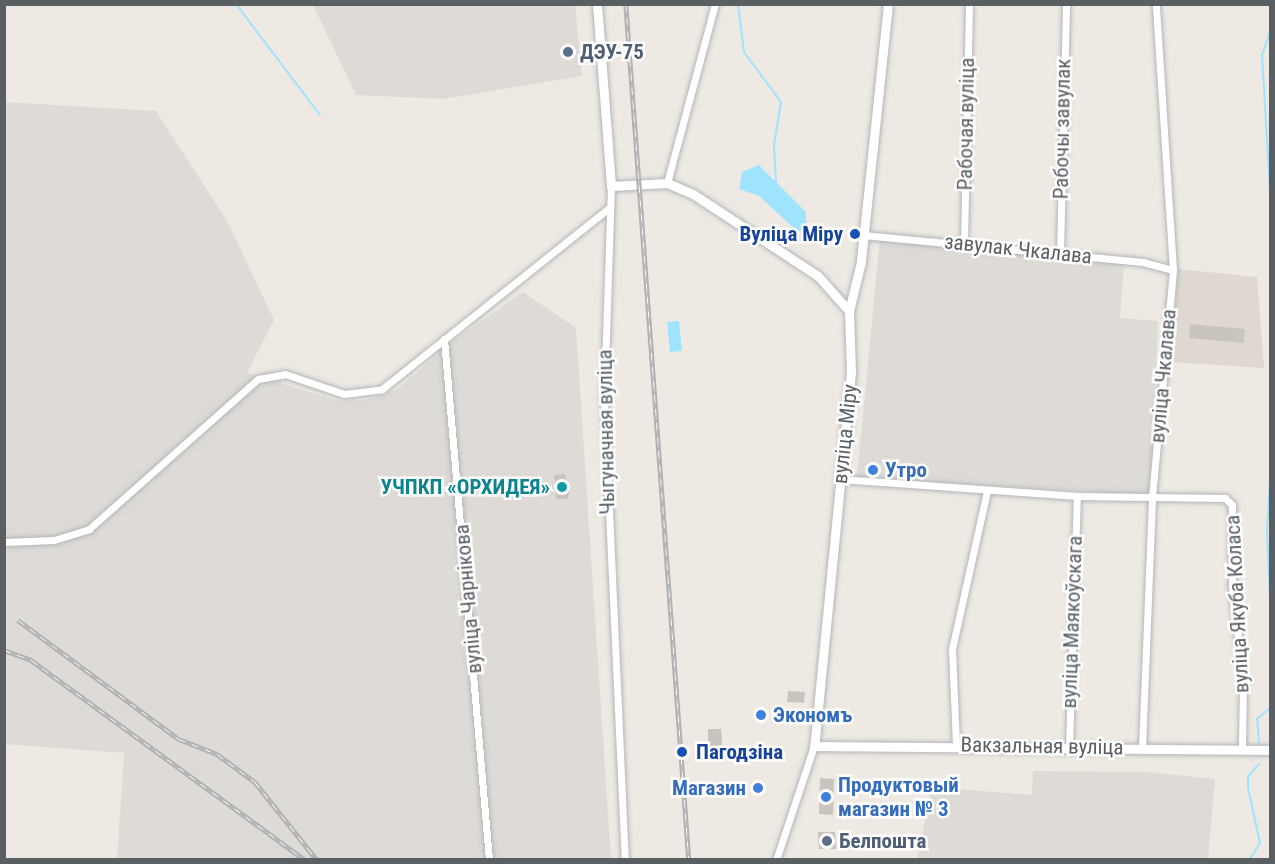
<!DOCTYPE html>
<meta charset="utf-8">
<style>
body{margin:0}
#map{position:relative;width:1275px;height:864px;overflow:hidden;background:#eee9e2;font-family:"Roboto Condensed",sans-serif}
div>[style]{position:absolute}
.industrial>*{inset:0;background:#dedbd6}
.education>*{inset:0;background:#ded8d0}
.water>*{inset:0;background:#a0e3ff}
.stream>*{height:2px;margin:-1px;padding:0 1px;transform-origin:1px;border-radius:1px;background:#a0e3ff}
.building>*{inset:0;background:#c9c4be}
.roads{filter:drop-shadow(0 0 2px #b3b6ba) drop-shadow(0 0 2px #b3b6ba)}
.street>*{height:7px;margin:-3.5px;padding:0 3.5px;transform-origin:3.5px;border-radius:3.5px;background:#fff}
.secondary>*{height:9px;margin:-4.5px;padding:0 4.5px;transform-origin:4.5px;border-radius:4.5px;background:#fff}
.rail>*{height:4.5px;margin-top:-2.25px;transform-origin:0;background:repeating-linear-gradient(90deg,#fff 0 7px,#b1b2b3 0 14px);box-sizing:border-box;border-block:2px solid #b1b2b3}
.dots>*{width:16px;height:16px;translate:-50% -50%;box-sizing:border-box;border:3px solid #fff;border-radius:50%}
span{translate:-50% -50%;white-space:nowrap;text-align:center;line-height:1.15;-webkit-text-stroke:5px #fff;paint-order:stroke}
.service-label{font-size:21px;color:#4e5e75;font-weight:700}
.left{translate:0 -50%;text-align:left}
.street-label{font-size:21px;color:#5a5f63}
.transit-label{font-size:21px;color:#164399;font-weight:700}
.right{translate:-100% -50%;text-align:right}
.shop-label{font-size:21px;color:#366cbe;font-weight:700}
.culture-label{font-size:21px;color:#0d838f;font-weight:700}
.frame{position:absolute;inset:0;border:6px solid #5a5f63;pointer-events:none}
</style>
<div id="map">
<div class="industrial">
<i style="clip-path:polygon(313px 5px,575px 5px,582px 76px,444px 99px,356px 95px)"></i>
<i style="clip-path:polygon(4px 102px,156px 111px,227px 221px,274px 320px,247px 373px,339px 401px,366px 400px,398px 389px,452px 342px,523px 292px,576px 328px,611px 859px,117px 859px,124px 753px,5px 744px)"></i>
<i style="clip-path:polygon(880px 238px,1124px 261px,1120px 318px,1158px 321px,1150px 495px,857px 478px)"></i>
<i style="clip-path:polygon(1033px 771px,1147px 772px,1215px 779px,1208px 859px,917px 859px,932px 787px,1032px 795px)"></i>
</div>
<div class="education">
<i style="clip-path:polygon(1178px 269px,1257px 277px,1264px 368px,1171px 362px)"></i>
</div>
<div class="water">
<i style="clip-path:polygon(759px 165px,805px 211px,807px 226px,798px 232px,759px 196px,739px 189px,742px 172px)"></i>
<i style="clip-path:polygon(679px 321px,682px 351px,670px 352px,667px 322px)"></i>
</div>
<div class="stream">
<i style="left:236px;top:4px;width:139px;rotate:52.9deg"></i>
<i style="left:738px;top:4px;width:48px;rotate:82.9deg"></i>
<i style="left:744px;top:52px;width:62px;rotate:53.5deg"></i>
<i style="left:781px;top:102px;width:44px;rotate:99.2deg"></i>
<i style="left:774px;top:145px;width:39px;rotate:87deg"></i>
<i style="left:1270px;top:32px;width:24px;rotate:109deg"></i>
<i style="left:1262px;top:55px;width:136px;rotate:86.6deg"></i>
<i style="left:1270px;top:480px;width:51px;rotate:93.4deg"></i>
<i style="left:1267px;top:531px;width:65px;rotate:87.4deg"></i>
<i style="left:1259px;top:745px;width:26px;rotate:-94deg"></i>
<i style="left:1257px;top:719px;width:17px;rotate:-40deg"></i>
<i style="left:1249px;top:860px;width:20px;rotate:-57deg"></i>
<i style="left:1260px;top:843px;width:56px;rotate:-102.3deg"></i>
<i style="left:1248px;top:788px;width:11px;rotate:-90deg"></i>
<i style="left:1248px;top:777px;width:17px;rotate:-50deg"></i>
</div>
<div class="building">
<i style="clip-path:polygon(1190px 324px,1245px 329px,1244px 343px,1189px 338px)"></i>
<i style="clip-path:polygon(565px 474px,569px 492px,567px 499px,556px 499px,554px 475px)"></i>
<i style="clip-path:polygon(788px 691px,805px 692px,804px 703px,787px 702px)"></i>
<i style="clip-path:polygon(708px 729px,721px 729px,723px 752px,708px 753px)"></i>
<i style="clip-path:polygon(820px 778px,834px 779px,833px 815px,819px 814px)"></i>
<i style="clip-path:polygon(818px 832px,835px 832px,836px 849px,819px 849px)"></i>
</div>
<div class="roads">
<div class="street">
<i style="left:667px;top:183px;width:185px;rotate:-75deg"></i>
<i style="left:611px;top:186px;width:215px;rotate:91.9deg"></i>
<i style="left:604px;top:401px;width:459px;rotate:87.4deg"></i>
<i style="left:863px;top:235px;width:281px;rotate:5.5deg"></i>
<i style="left:1143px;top:262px;width:31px;rotate:15deg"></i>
<i style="left:964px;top:243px;width:239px;rotate:-88.8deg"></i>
<i style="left:1060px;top:253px;width:249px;rotate:-88.6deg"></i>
<i style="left:444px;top:339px;width:523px;rotate:85.06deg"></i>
<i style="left:840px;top:479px;width:238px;rotate:4.1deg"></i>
<i style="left:1077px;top:496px;width:148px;rotate:0.8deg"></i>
<i style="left:1225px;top:498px;width:10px;rotate:45deg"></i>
<i style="left:1232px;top:505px;width:80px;rotate:90deg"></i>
<i style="left:1232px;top:585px;width:99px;rotate:83.6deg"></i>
<i style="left:1243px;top:683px;width:66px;rotate:90.9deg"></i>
<i style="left:4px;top:542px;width:50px;rotate:-2.3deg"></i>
<i style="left:54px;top:540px;width:37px;rotate:-17deg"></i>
<i style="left:89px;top:529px;width:226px;rotate:-41.6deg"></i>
<i style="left:258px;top:379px;width:27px;rotate:-10deg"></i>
<i style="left:285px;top:374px;width:62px;rotate:18.7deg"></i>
<i style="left:344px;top:394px;width:38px;rotate:-7deg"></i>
<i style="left:382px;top:389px;width:290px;rotate:-38.6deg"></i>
<i style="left:956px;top:745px;width:96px;rotate:-92.4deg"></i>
<i style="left:952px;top:649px;width:162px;rotate:-77.5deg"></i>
<i style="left:1069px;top:748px;width:252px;rotate:-88.2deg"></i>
<i style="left:1142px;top:748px;width:251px;rotate:-87.7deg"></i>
<i style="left:1152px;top:497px;width:228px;rotate:-84.7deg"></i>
<i style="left:1173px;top:270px;width:267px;rotate:-93.7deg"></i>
<i style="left:776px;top:860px;width:120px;rotate:-71.6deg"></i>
</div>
<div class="secondary">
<i style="left:597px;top:4px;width:183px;rotate:85.6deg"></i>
<i style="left:611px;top:186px;width:56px;rotate:-3.1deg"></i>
<i style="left:667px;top:183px;width:28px;rotate:23deg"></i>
<i style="left:693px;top:194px;width:149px;rotate:33.3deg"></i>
<i style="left:818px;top:276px;width:47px;rotate:48.5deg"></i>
<i style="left:888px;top:4px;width:259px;rotate:96deg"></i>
<i style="left:861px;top:262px;width:50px;rotate:103.8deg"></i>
<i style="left:849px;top:311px;width:61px;rotate:88.1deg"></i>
<i style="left:851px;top:372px;width:376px;rotate:95.6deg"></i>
<i style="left:814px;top:746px;width:456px;rotate:0.5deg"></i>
</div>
</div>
<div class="rail">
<i style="left:626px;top:4px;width:858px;rotate:85.79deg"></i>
<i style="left:18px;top:620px;width:200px;rotate:36.5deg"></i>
<i style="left:179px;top:739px;width:41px;rotate:21.5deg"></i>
<i style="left:217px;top:754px;width:47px;rotate:36.4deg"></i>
<i style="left:255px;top:782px;width:100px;rotate:51.5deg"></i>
<i style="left:4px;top:650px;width:29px;rotate:20deg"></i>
<i style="left:31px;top:660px;width:339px;rotate:36.1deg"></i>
</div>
<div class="dots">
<i style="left:568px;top:52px;background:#5c6f8a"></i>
<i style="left:855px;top:234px;background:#1a4fb4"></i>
<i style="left:873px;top:470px;background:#3f7fe0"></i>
<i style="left:562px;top:487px;background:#0f9aa8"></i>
<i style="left:761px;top:715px;background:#3f7fe0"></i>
<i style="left:682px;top:752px;background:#1a4fb4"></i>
<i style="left:758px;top:788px;background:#3f7fe0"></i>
<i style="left:826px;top:797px;background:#3f7fe0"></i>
<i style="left:827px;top:841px;background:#5c6f8a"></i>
</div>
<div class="service-label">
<span class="left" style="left:580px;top:52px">ДЭУ-75</span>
<span class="left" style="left:839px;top:841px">Белпошта</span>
</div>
<div class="street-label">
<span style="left:966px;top:124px;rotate:-89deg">Рабочая вуліца</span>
<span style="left:1062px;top:129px;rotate:-89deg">Рабочы завулак</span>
<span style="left:1018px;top:249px;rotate:6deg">завулак Чкалава</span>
<span style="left:1163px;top:376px;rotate:-85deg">вуліца Чкалава</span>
<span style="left:606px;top:432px;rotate:-91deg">Чыгуначная вуліца</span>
<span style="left:845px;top:434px;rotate:-84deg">вуліца Міру</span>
<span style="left:468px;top:599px;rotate:-95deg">вуліца Чарнікова</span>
<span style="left:1237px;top:604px;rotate:-93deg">вуліца Якуба Коласа</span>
<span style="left:1072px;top:622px;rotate:-88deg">вуліца Маякоўскага</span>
<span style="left:1042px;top:746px;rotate:1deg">Вакзальная вуліца</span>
</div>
<div class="transit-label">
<span class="right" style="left:843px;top:234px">Вуліца Міру</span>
<span class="left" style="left:696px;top:752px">Пагодзіна</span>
</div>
<div class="shop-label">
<span class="left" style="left:885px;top:470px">Утро</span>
<span class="left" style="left:773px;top:715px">Экономъ</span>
<span class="left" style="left:838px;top:797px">Продуктовый<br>магазин № 3</span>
<span class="right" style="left:746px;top:788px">Магазин</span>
</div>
<div class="culture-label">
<span class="right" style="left:550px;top:487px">УЧПКП «ОРХИДЕЯ»</span>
</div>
<div class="frame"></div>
</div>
